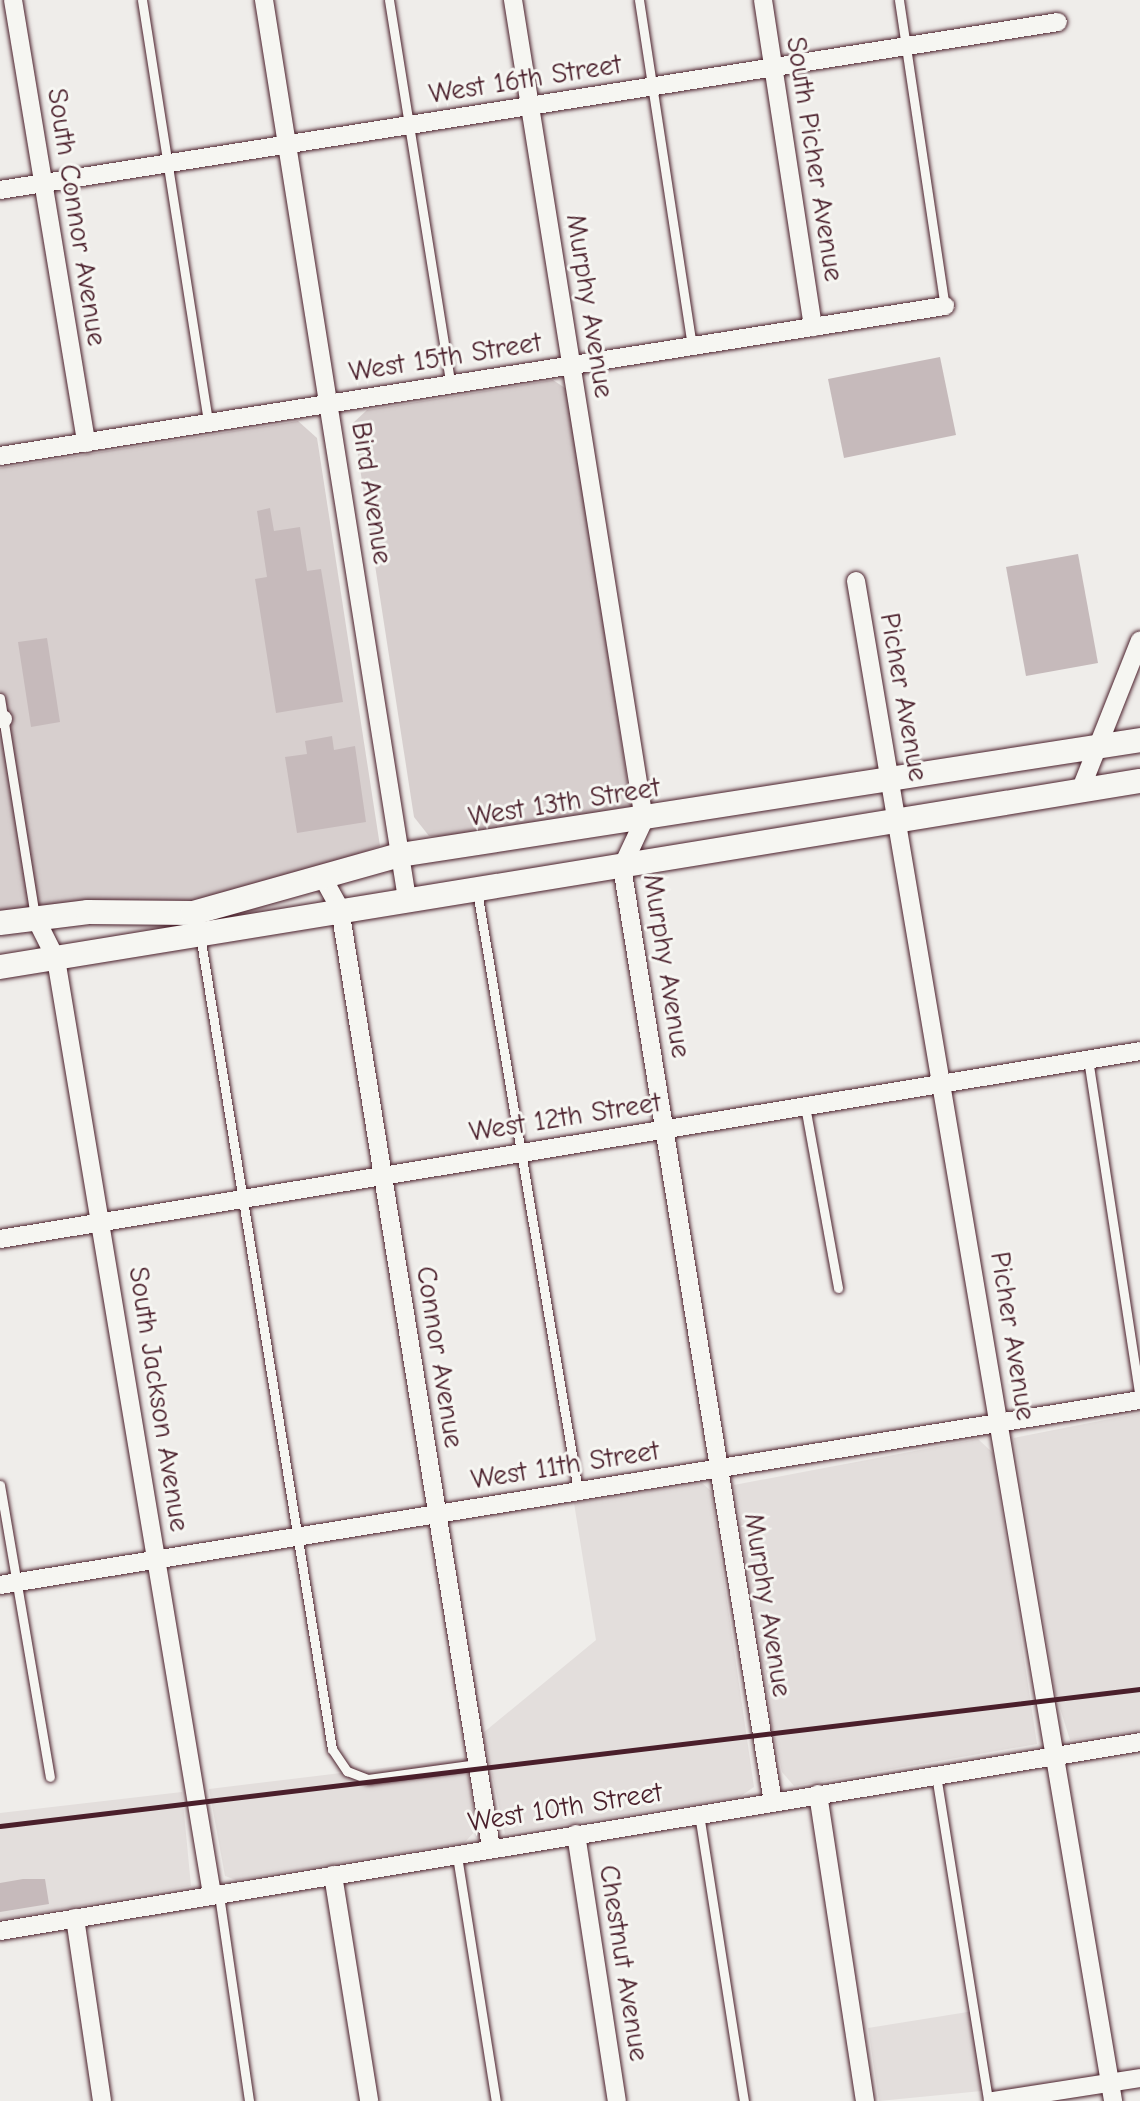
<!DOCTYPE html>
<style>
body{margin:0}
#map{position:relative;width:1140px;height:2101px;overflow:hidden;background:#efedea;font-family:"Comic Neue",sans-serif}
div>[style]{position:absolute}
.built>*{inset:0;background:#e3dedc}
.green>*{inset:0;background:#d7cfce}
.building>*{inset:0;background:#c6babb}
.roads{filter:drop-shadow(0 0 2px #4a1f2b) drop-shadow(0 0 2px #4a1f2b)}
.service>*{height:9px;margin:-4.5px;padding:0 4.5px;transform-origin:4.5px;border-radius:4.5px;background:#f6f6f2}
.minor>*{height:18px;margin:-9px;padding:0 9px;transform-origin:9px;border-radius:9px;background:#f6f6f2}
.tertiary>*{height:24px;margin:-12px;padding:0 12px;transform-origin:12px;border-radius:12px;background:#f6f6f2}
.rail>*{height:5px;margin:-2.5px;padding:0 2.5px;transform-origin:2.5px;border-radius:2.5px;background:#4a1f2b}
span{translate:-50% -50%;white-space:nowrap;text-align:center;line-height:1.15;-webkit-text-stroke:6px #f6f6f2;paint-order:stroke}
.street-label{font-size:28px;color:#4a1f2b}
</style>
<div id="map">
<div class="built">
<i style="clip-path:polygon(1140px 1413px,1140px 1731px,1070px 1740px,1055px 1692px,1014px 1438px)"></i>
<i style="clip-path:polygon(978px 1439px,993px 1453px,1037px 1744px,794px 1786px,782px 1772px,772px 1727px,734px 1485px)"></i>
<i style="clip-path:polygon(702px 1483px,711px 1491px,754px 1787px,738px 1798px,505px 1834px,483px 1733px,596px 1640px,574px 1503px)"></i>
<i style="clip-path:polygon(465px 1758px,477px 1829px,464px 1843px,236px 1880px,225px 1876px,209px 1789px)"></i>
<i style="clip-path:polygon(182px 1792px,191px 1886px,0 1920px,0 1813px)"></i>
<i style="clip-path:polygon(980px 2010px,992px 2090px,879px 2101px,868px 2028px)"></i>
</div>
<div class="green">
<i style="clip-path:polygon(553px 380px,568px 390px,631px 806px,470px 838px,429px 836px,414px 817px,353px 423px,367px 410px)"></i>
<i style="clip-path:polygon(298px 421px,317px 438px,380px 846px,223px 903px,0 915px,0 468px)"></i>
</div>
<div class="building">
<i style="clip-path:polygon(940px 357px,956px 435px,844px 458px,828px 379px)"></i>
<i style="clip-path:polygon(270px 508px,274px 531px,300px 527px,307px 571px,321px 569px,343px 702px,276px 713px,255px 579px,267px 577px,257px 511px)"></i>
<i style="clip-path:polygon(1078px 554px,1098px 663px,1026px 676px,1006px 567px)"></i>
<i style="clip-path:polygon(47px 638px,60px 722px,31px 727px,18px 642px)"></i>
<i style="clip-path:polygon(332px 736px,334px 750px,355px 746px,366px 822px,297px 833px,285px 757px,307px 754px,305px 741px)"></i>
<i style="clip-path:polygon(23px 1879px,45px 1879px,49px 1904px,0 1912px,0 1883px)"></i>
</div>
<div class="roads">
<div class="service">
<i style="left:142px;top:0;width:428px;rotate:81.1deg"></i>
<i style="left:389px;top:0;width:390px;rotate:80.9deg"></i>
<i style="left:639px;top:0;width:350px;rotate:81.3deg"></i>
<i style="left:899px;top:0;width:309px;rotate:81.5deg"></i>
<i style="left:0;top:698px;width:222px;rotate:80.9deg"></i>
<i style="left:477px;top:891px;width:608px;rotate:80.44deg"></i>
<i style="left:200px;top:935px;width:825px;rotate:80.79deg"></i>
<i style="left:332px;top:1749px;width:27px;rotate:56deg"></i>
<i style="left:347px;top:1771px;width:22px;rotate:21deg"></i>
<i style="left:368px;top:1779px;width:110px;rotate:-7.8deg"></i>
<i style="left:1088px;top:1059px;width:345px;rotate:81.3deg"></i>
<i style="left:805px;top:1106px;width:185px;rotate:79.7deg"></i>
<i style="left:0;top:1485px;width:296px;rotate:80.3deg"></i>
<i style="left:936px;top:1775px;width:330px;rotate:80.9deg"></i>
<i style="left:699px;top:1814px;width:291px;rotate:81.1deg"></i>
<i style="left:457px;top:1856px;width:248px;rotate:81deg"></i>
<i style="left:219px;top:1895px;width:208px;rotate:81.7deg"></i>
</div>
<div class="minor">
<i style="left:13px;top:0;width:449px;rotate:80.6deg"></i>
<i style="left:264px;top:0;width:910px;rotate:80.96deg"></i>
<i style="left:513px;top:0;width:830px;rotate:80.92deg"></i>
<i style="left:644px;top:820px;width:52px;rotate:115.1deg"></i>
<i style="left:622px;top:867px;width:947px;rotate:80.83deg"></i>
<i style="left:763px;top:0;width:331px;rotate:81.3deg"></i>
<i style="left:0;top:190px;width:1071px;rotate:-9.02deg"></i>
<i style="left:0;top:456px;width:957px;rotate:-9.02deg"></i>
<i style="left:856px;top:581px;width:1542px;rotate:80.4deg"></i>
<i style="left:0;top:719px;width:3px"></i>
<i style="left:1080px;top:791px;width:162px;rotate:-68.3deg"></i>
<i style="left:323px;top:878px;width:35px;rotate:61deg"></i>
<i style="left:340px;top:909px;width:951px;rotate:80.86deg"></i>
<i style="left:35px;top:917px;width:47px;rotate:63.4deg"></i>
<i style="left:56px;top:959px;width:948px;rotate:80.53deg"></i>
<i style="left:0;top:1239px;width:1155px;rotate:-9.36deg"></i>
<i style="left:0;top:1585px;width:1155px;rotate:-9.22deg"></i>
<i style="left:818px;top:1794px;width:311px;rotate:81.3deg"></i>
<i style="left:576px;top:1834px;width:270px;rotate:81.3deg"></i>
<i style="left:333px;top:1875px;width:229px;rotate:80.9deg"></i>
<i style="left:75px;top:1918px;width:185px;rotate:81.6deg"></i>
<i style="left:0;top:1931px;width:1156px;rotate:-9.41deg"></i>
<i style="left:993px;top:2101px;width:149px;rotate:-8.9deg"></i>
</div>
<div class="tertiary">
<i style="left:0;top:923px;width:89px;rotate:-7.1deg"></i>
<i style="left:88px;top:912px;width:105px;rotate:0.5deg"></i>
<i style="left:193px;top:913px;width:215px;rotate:-15.7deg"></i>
<i style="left:400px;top:855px;width:749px;rotate:-8.83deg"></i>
<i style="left:0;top:967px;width:1155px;rotate:-9.27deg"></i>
</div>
</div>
<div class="rail">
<i style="left:0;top:1826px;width:1148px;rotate:-6.85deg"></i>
</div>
<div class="street-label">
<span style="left:525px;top:79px;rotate:-9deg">West 16th Street</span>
<span style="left:815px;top:159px;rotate:81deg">South Picher Avenue</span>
<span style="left:77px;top:217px;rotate:81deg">South Connor Avenue</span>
<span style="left:590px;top:306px;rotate:81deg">Murphy Avenue</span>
<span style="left:445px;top:357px;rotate:-9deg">West 15th Street</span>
<span style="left:372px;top:493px;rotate:81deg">Bird Avenue</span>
<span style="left:904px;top:697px;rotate:80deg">Picher Avenue</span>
<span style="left:564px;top:802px;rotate:-9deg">West 13th Street</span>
<span style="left:667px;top:966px;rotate:81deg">Murphy Avenue</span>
<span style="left:565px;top:1117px;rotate:-9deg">West 12th Street</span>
<span style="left:1013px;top:1336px;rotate:81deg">Picher Avenue</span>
<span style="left:440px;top:1357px;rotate:81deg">Connor Avenue</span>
<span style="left:159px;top:1399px;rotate:81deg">South Jackson Avenue</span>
<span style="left:565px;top:1465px;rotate:-9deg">West 11th Street</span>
<span style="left:768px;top:1605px;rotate:81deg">Murphy Avenue</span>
<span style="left:565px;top:1807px;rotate:-9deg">West 10th Street</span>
<span style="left:624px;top:1963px;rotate:81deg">Chestnut Avenue</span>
</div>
</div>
